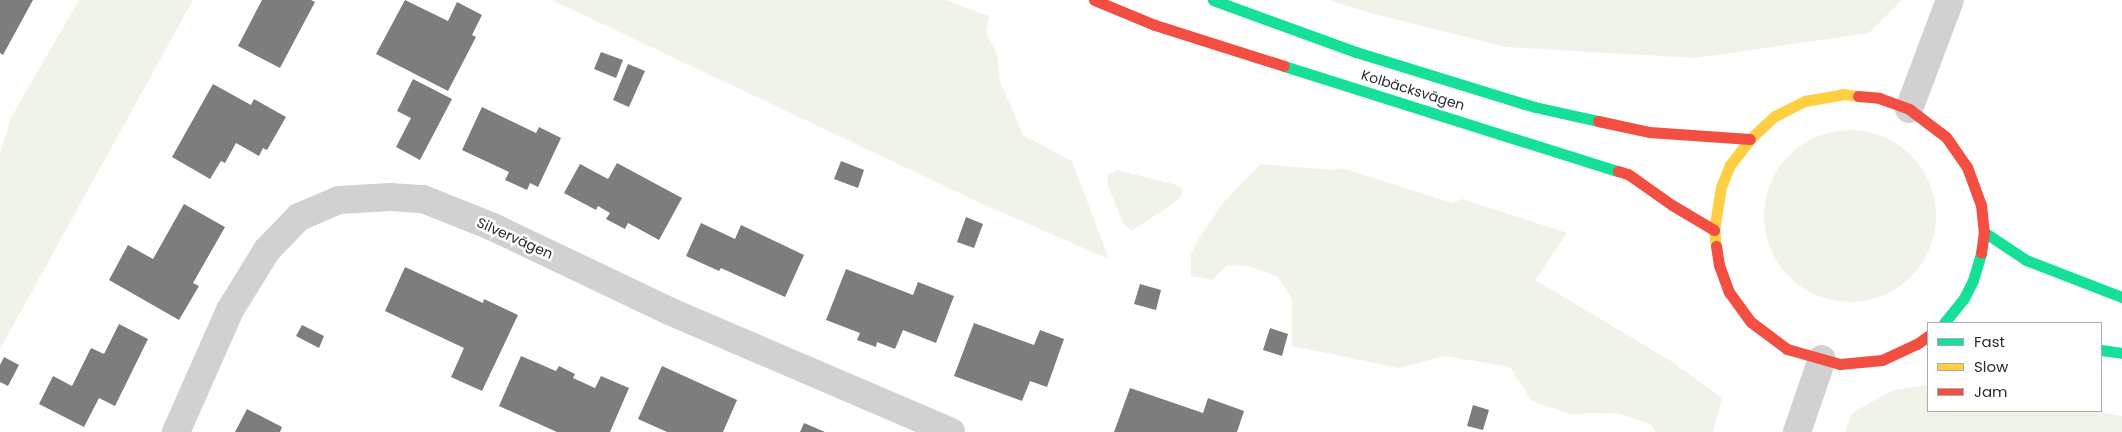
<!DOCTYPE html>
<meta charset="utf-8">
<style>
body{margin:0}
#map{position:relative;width:2122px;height:432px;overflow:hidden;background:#fff;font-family:Poppins,sans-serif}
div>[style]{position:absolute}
.green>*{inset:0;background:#f0f3ea}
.round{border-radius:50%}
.building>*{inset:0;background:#7d7d7d}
.street>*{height:28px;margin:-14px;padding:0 14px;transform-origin:14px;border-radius:14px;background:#d1d1d1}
.fast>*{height:11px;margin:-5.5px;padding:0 5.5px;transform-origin:5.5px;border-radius:5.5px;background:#16e098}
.slow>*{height:11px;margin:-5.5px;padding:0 5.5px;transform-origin:5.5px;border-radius:5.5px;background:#ffcf43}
.jam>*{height:11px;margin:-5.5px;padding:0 5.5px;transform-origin:5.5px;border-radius:5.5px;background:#f24e42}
span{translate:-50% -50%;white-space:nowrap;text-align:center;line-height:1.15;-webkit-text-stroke:5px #fff;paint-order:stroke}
.street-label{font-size:14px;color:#2c2c2c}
.legend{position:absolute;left:1927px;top:322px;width:175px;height:90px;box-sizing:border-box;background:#fff;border:1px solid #ababab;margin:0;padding:6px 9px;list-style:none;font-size:15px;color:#2c2c2c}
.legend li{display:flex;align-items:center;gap:10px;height:25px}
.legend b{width:25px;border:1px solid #ababab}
</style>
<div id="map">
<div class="green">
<i style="clip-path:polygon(79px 0,193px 0,0 349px,0 154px,11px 118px)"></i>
<i style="clip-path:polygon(552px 0,946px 0,989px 16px,986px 33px,997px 54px,1000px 81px,1023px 135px,1072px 161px,1109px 259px,987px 206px)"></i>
<i style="clip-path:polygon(1329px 0,1902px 0,1869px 33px,1695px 58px,1506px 47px,1370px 13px)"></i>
<i class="round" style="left:1764px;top:130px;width:172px;height:172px"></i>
<i style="clip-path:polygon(1261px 164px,1331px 170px,1342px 168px,1452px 203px,1462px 199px,1567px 233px,1535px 280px,1671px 361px,1722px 398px,1713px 432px,1656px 432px,1651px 424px,1616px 413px,1570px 414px,1532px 401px,1510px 367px,1445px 356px,1399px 368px,1292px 346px,1292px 299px,1278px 277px,1248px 266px,1227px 265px,1212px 280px,1191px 276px,1191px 254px,1201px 235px,1224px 202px)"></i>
<i style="clip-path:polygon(1117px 170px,1177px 185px,1182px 189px,1182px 195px,1177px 201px,1131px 231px,1123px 223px,1107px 183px,1108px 175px)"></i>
<i style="clip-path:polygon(1928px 385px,1928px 411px,2094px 411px,2122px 416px,2122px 432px,1845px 432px,1852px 413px,1893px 390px)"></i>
</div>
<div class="building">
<i style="clip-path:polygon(0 0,33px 0,3px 55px,0 53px)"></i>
<i style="clip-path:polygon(262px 0,311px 0,315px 2px,280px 68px,238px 46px)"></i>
<i style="clip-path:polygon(405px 0,448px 21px,457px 2px,482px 15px,472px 35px,476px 37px,448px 91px,376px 54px)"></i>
<i style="clip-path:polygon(601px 52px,623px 60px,616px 78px,594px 69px)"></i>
<i style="clip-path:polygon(628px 64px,645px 71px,629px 107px,613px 100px)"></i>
<i style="clip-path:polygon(413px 79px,452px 99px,420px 160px,396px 147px,411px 118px,397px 111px)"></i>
<i style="clip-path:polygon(213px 84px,251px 105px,254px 99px,286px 117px,267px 150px,263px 148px,259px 156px,236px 143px,225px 163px,221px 161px,210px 179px,172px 157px)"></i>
<i style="clip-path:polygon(482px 107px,536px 133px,539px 127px,561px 138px,538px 187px,530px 183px,527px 190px,505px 180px,509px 172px,462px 150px)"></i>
<i style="clip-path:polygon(841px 161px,864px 170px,858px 188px,834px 179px)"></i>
<i style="clip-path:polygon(617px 163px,682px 198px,659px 240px,628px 223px,625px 229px,606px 219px,610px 213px,598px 206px,596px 210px,564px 193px,580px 164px,608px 179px)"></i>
<i style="clip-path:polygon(184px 204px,225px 227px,193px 283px,199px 286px,179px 320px,109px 280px,128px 245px,153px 259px)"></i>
<i style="clip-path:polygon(966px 217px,983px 224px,974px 248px,957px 242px)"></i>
<i style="clip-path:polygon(701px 223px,735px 239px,741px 225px,804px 255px,785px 297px,721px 268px,719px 271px,686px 256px)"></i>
<i style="clip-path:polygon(405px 267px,483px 303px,484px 299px,518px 315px,482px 391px,451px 377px,464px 348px,385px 311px)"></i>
<i style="clip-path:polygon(846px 269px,913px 295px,918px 282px,954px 296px,936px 343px,903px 330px,895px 349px,877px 342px,876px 347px,857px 340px,860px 333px,826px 320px)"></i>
<i style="clip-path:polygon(1140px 284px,1161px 290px,1156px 310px,1134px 304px)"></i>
<i style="clip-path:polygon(974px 323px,1034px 345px,1040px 330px,1064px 339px,1047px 387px,1030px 381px,1022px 401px,954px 376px)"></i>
<i style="clip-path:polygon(119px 324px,148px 339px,115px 406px,99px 398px,84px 427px,39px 404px,53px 376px,72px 386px,91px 348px,104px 354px)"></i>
<i style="clip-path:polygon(302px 325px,324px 336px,319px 348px,296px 336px)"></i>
<i style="clip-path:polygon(1270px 328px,1288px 334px,1282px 356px,1263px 350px)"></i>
<i style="clip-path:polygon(521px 356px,556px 371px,559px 366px,575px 374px,573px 378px,595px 388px,601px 376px,629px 388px,610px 432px,557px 432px,499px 406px)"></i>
<i style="clip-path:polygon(4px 357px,19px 365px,8px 386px,0 382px,0 365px)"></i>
<i style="clip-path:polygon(662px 366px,737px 400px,723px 432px,667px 432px,638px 419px)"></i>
<i style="clip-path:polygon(1130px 388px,1203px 413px,1208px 398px,1244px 411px,1237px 432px,1114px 432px)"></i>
<i style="clip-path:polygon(1473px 405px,1489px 410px,1483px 430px,1467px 426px)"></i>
<i style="clip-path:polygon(247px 409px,282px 427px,280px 432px,235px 432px)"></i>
<i style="clip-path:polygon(804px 423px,825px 432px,800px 432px)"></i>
</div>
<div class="street">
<i style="left:1909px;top:109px;width:116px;rotate:-69.4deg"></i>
<i style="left:176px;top:432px;width:133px;rotate:-66.1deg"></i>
<i style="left:230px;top:310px;width:70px;rotate:-58.3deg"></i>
<i style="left:267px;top:250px;width:46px;rotate:-45.9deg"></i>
<i style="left:299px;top:217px;width:43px;rotate:-23deg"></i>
<i style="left:339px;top:200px;width:52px;rotate:-3.3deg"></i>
<i style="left:391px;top:197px;width:32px;rotate:4deg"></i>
<i style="left:423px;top:199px;width:75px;rotate:21.8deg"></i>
<i style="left:493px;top:227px;width:195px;rotate:25.5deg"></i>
<i style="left:669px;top:311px;width:307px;rotate:23.2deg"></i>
<i style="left:1797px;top:432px;width:77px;rotate:-71.1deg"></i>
</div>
<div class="fast">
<i style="left:1213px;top:0;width:152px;rotate:20deg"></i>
<i style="left:1356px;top:52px;width:187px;rotate:17.1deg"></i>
<i style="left:1535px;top:107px;width:65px;rotate:12.5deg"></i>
<i style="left:1284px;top:66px;width:350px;rotate:17.5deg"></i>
<i style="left:1984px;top:232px;width:50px;rotate:33.7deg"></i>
<i style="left:2026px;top:260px;width:103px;rotate:21.1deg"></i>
<i style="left:1944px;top:323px;width:32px;rotate:-51deg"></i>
<i style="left:1964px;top:298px;width:20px;rotate:-63deg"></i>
<i style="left:1973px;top:280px;width:28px;rotate:-73deg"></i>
<i style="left:2101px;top:350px;width:21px;rotate:8deg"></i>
</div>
<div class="slow">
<i style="left:1716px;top:246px;width:16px;rotate:-97deg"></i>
<i style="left:1714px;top:230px;width:44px;rotate:-80.8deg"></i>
<i style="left:1721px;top:187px;width:24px;rotate:-68deg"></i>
<i style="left:1730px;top:165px;width:33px;rotate:-52deg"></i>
<i style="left:1750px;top:139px;width:34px;rotate:-43deg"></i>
<i style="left:1775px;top:116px;width:34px;rotate:-27deg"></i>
<i style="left:1805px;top:101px;width:39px;rotate:-10deg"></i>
<i style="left:1843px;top:94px;width:15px;rotate:8deg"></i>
</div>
<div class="jam">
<i style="left:1094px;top:0;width:66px;rotate:22.3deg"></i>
<i style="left:1155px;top:25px;width:135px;rotate:17.6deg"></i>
<i style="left:1858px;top:96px;width:21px;rotate:5deg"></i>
<i style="left:1879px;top:98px;width:32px;rotate:20deg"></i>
<i style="left:1909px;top:109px;width:46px;rotate:37.1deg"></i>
<i style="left:1946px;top:137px;width:37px;rotate:55deg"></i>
<i style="left:1967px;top:167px;width:40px;rotate:69.8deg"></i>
<i style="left:1981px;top:205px;width:27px;rotate:84deg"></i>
<i style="left:1984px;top:232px;width:21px;rotate:98deg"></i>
<i style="left:1598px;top:121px;width:52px;rotate:12.2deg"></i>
<i style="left:1649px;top:132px;width:101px;rotate:4deg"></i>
<i style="left:1618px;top:171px;width:10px;rotate:17deg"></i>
<i style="left:1628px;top:174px;width:54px;rotate:35.2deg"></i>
<i style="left:1672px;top:205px;width:49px;rotate:30.8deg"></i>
<i style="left:1716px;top:246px;width:19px;rotate:81deg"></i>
<i style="left:1719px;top:265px;width:29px;rotate:70deg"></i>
<i style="left:1729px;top:292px;width:37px;rotate:54deg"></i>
<i style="left:1751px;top:322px;width:45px;rotate:36.9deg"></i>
<i style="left:1787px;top:349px;width:55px;rotate:15.8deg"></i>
<i style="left:1840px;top:364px;width:42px;rotate:-5.4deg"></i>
<i style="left:1882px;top:360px;width:38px;rotate:-25deg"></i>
<i style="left:1917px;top:344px;width:14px;rotate:-36deg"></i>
</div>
<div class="street-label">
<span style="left:1413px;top:90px;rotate:17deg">Kolbäcksvägen</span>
<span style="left:515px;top:238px;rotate:24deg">Silvervägen</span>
</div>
<ul class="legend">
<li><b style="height:6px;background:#16e098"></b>Fast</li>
<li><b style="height:6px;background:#ffcf43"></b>Slow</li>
<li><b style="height:6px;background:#f24e42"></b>Jam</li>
</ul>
</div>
